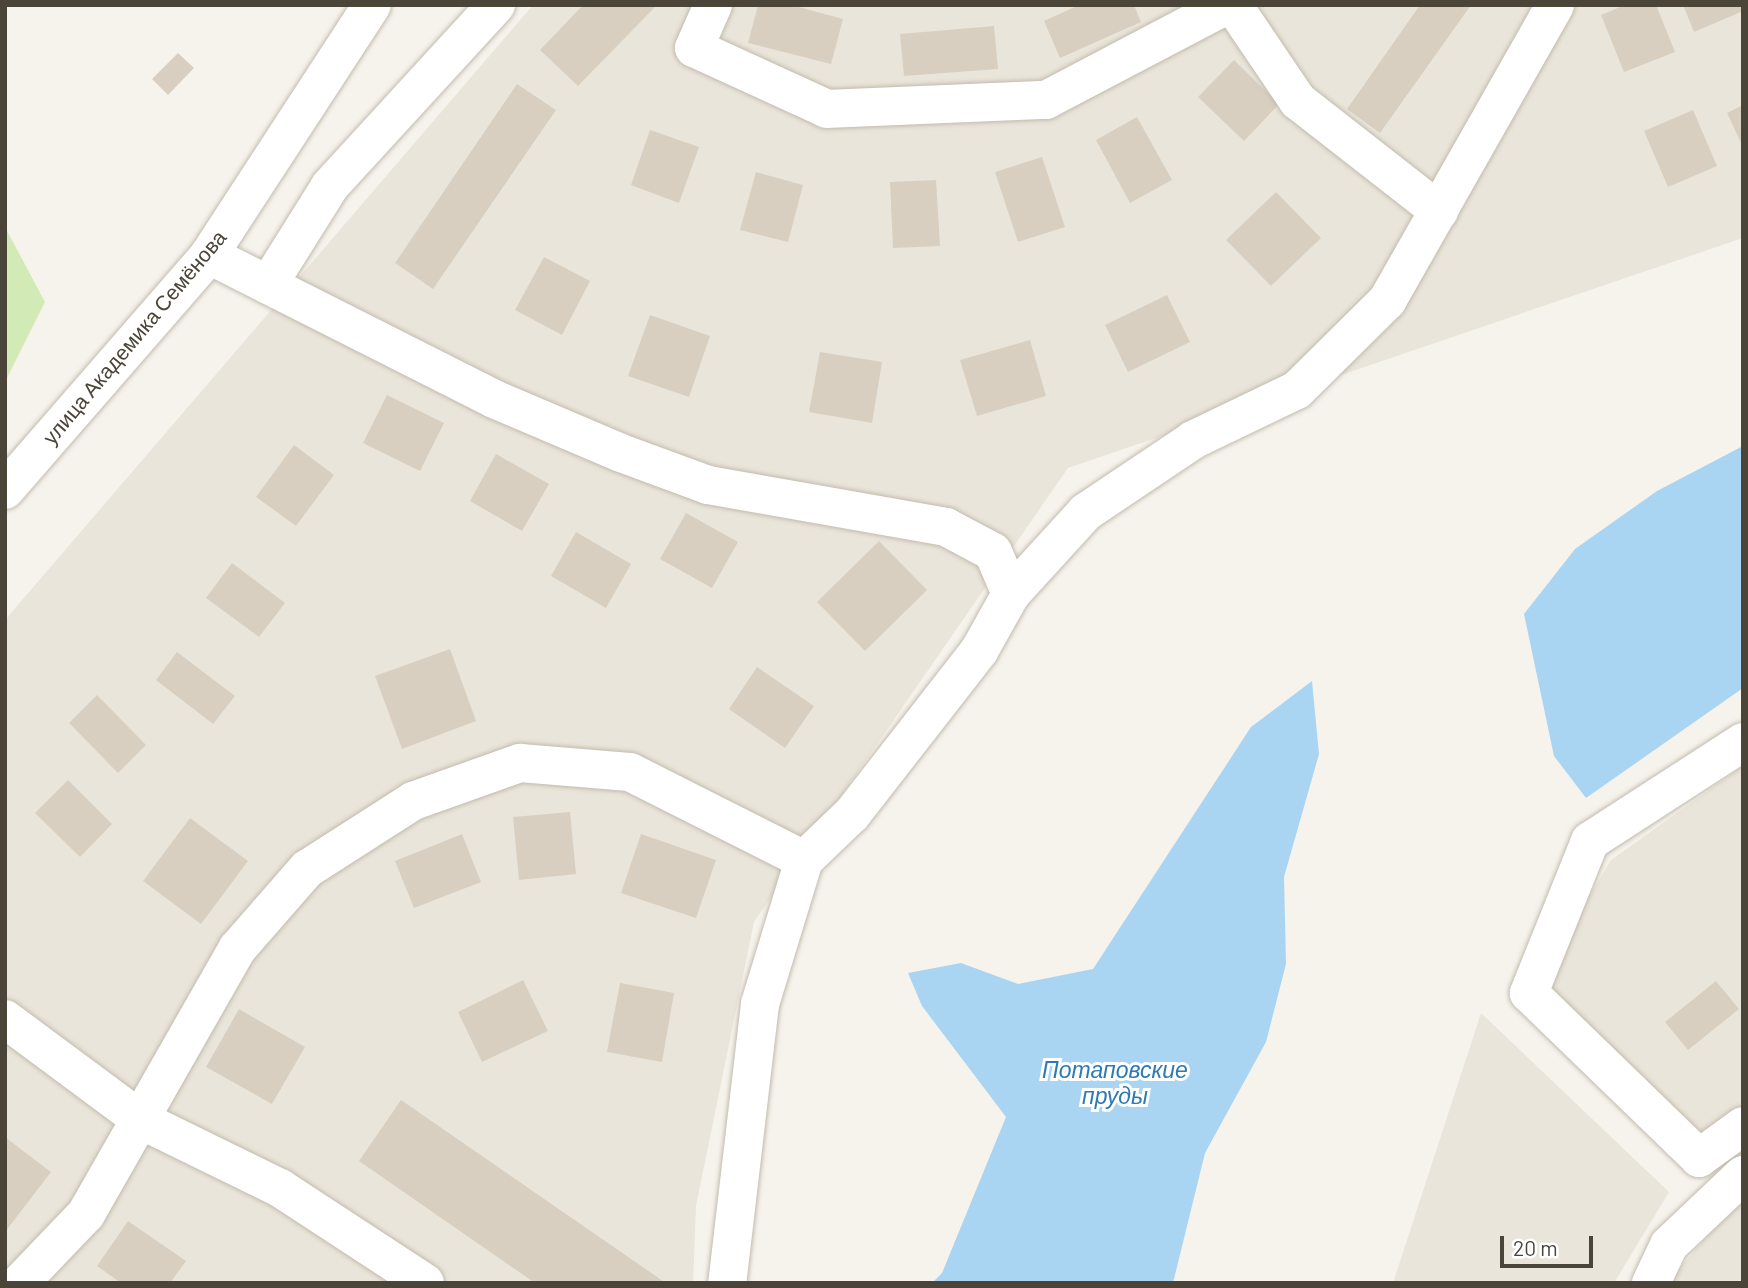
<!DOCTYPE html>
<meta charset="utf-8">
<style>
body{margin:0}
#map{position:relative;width:1748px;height:1288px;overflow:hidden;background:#f6f3ec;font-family:Barlow,sans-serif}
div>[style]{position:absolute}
.residential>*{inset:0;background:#eae5da}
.green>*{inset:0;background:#d2eab5}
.water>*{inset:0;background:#a9d4f2}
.building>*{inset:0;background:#d8cfc1}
.roads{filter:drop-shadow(0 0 2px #c2bbae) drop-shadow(0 0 2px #c2bbae)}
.minor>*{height:38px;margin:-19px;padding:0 19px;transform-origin:19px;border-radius:19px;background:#fff}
span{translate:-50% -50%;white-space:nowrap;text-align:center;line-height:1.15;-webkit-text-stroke:6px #fff;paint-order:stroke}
.street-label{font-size:21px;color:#4b4439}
.water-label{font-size:23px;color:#2e7ab2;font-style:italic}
.frame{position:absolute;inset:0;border:7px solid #4b4439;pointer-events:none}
.scale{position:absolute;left:1500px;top:1236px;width:93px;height:32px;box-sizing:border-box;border:4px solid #4b4439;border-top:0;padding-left:9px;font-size:21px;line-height:24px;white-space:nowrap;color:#4b4439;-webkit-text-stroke:5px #fff;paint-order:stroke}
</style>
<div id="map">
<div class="residential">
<i style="clip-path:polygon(533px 5px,1743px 5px,1743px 238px,1068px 468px,754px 922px,696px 1206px,693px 1283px,5px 1283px,5px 620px)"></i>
<i style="clip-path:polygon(1743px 766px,1743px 1131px,1696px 1170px,1524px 1006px,1611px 860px)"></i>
<i style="clip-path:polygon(1481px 1013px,1669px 1192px,1614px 1283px,1393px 1283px)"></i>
<i style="clip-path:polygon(1743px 1201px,1743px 1283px,1668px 1283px,1720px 1220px)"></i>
</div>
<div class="green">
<i style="clip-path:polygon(5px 227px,45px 302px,5px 382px)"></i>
</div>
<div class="water">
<i style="clip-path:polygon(1743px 446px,1743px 688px,1586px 798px,1554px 756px,1524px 614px,1575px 549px,1657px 491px)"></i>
<i style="clip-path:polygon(1312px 681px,1319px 754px,1284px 877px,1286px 964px,1266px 1042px,1205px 1153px,1173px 1283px,932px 1283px,942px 1273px,1006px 1117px,922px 1006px,908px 973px,961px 963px,1018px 984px,1093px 969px,1251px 727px)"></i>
</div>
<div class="building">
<i style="clip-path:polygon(583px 5px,657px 5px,578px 86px,540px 50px)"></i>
<i style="clip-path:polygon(758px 5px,791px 5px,843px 19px,831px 64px,748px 43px)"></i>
<i style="clip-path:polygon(1079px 5px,1134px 5px,1141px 22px,1060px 58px,1044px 21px)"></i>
<i style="clip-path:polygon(1420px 5px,1471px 5px,1380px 133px,1347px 109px)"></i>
<i style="clip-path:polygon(1625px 5px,1656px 5px,1675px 52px,1624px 72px,1601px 15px)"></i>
<i style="clip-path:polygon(1683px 5px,1743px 5px,1743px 11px,1694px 32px)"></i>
<i style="clip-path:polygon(994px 26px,998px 69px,904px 76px,900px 34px)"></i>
<i style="clip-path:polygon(178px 53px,194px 68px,168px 95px,152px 79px)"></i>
<i style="clip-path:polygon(1234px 60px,1279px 104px,1244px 141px,1198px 97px)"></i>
<i style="clip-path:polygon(517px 84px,556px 110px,433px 289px,395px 263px)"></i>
<i style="clip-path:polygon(1743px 105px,1743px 147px,1727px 113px)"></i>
<i style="clip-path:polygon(1693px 110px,1717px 166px,1668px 187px,1644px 131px)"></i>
<i style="clip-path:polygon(1137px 117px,1172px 180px,1130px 203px,1096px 140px)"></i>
<i style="clip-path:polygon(650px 130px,699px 147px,679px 203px,631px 185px)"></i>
<i style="clip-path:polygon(1042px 157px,1065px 227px,1018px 242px,995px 172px)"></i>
<i style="clip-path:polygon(756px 172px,803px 185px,788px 242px,740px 230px)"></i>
<i style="clip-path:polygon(936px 180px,940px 246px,893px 248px,890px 182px)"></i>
<i style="clip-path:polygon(1276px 192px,1321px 238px,1271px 286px,1226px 240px)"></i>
<i style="clip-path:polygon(544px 257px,590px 281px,562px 335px,515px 310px)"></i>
<i style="clip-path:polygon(1167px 295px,1190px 342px,1128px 372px,1105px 325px)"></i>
<i style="clip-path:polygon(650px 315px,710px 336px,689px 397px,628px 376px)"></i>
<i style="clip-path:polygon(1030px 340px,1046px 396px,977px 416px,960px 360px)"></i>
<i style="clip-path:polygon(820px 352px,882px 362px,872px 423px,809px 412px)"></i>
<i style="clip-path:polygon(387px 395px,444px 423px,420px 471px,363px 443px)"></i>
<i style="clip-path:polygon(294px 445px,334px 475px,296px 526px,256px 497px)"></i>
<i style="clip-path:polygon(496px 454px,549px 484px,522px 531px,470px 501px)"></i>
<i style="clip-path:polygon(686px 513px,738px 542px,712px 588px,660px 559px)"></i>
<i style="clip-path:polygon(576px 532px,631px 564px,606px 608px,551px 576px)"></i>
<i style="clip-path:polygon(879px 541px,927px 590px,865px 651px,817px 602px)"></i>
<i style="clip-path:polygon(232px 563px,285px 603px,259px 637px,206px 598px)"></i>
<i style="clip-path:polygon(450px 649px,476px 721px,402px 749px,375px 676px)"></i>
<i style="clip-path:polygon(177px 652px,235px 696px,213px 724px,156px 680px)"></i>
<i style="clip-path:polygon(757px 667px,814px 706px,785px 748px,729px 709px)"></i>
<i style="clip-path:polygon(97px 695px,146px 745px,118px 773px,69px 723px)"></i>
<i style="clip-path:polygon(68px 780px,112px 824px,80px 857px,35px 813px)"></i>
<i style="clip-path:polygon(570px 812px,576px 874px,519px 880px,513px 817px)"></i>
<i style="clip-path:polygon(190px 818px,248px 861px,201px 924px,143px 881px)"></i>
<i style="clip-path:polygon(462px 834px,481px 882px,414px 908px,395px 861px)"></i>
<i style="clip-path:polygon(641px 834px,716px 860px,696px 918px,621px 893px)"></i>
<i style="clip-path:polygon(523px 980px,548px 1031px,482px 1062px,458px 1012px)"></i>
<i style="clip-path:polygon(1716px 981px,1739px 1009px,1688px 1050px,1665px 1022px)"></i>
<i style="clip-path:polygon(620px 983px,674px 993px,662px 1062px,607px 1052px)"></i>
<i style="clip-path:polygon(239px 1009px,305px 1047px,272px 1104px,206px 1067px)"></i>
<i style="clip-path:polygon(401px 1100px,663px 1281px,662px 1283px,535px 1283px,359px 1161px)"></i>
<i style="clip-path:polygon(5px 1137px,51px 1172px,5px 1232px)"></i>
<i style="clip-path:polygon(128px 1221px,186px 1261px,170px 1283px,121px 1283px,97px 1266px)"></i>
</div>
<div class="roads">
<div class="minor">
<i style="left:713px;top:5px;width:47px;rotate:113.8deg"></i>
<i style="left:694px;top:48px;width:146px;rotate:24.6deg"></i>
<i style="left:827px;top:109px;width:219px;rotate:-2.4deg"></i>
<i style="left:1046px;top:100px;width:204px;rotate:-27.7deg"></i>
<i style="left:1233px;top:5px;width:116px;rotate:55.9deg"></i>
<i style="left:1298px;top:101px;width:179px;rotate:38deg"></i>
<i style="left:209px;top:255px;width:319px;rotate:26.8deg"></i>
<i style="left:494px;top:399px;width:138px;rotate:23deg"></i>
<i style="left:621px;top:453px;width:93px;rotate:20.2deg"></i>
<i style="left:708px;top:485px;width:242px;rotate:10deg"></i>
<i style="left:946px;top:527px;width:53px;rotate:28deg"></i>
<i style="left:993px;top:552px;width:46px;rotate:66.8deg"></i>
<i style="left:1011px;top:594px;width:65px;rotate:119.3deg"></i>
<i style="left:979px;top:651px;width:207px;rotate:127.9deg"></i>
<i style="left:852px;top:814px;width:66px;rotate:136.2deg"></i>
<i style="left:804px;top:860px;width:151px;rotate:107deg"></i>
<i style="left:760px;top:1004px;width:281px;rotate:96.7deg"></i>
<i style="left:268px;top:285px;width:117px;rotate:-57.9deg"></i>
<i style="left:330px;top:186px;width:246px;rotate:-47.5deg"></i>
<i style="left:5px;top:490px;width:311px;rotate:-49deg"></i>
<i style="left:209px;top:255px;width:298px;rotate:-56.9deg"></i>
<i style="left:1011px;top:594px;width:111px;rotate:-47.6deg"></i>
<i style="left:1086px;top:512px;width:129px;rotate:-33.9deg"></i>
<i style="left:1193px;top:440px;width:115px;rotate:-25.7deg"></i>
<i style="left:1297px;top:390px;width:127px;rotate:-44.7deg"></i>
<i style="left:1387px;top:301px;width:340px;rotate:-60.4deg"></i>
<i style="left:1743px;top:742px;width:182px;rotate:147.1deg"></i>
<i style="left:1590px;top:841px;width:164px;rotate:111.9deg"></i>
<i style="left:1529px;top:993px;width:237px;rotate:44.1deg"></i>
<i style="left:1699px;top:1158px;width:54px;rotate:-36deg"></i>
<i style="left:5px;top:1019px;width:169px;rotate:36.6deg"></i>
<i style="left:141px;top:1120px;width:155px;rotate:26.1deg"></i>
<i style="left:280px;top:1188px;width:173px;rotate:33.2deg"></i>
<i style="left:20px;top:1283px;width:95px;rotate:-46.3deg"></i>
<i style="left:86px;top:1214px;width:306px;rotate:-60.3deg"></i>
<i style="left:238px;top:948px;width:105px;rotate:-48.9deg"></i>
<i style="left:307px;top:869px;width:126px;rotate:-32.7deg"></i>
<i style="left:413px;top:801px;width:114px;rotate:-19.6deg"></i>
<i style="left:520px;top:763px;width:110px;rotate:4.7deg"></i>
<i style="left:630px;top:772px;width:195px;rotate:26.8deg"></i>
<i style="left:1651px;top:1283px;width:42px;rotate:-64.7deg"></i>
<i style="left:1669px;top:1245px;width:102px;rotate:-43.4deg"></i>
</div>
</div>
<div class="street-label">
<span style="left:134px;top:337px;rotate:-50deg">улица Академика Семёнова</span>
</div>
<div class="water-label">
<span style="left:1115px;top:1082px">Потаповские<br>пруды</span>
</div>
<div class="frame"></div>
<div class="scale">20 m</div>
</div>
